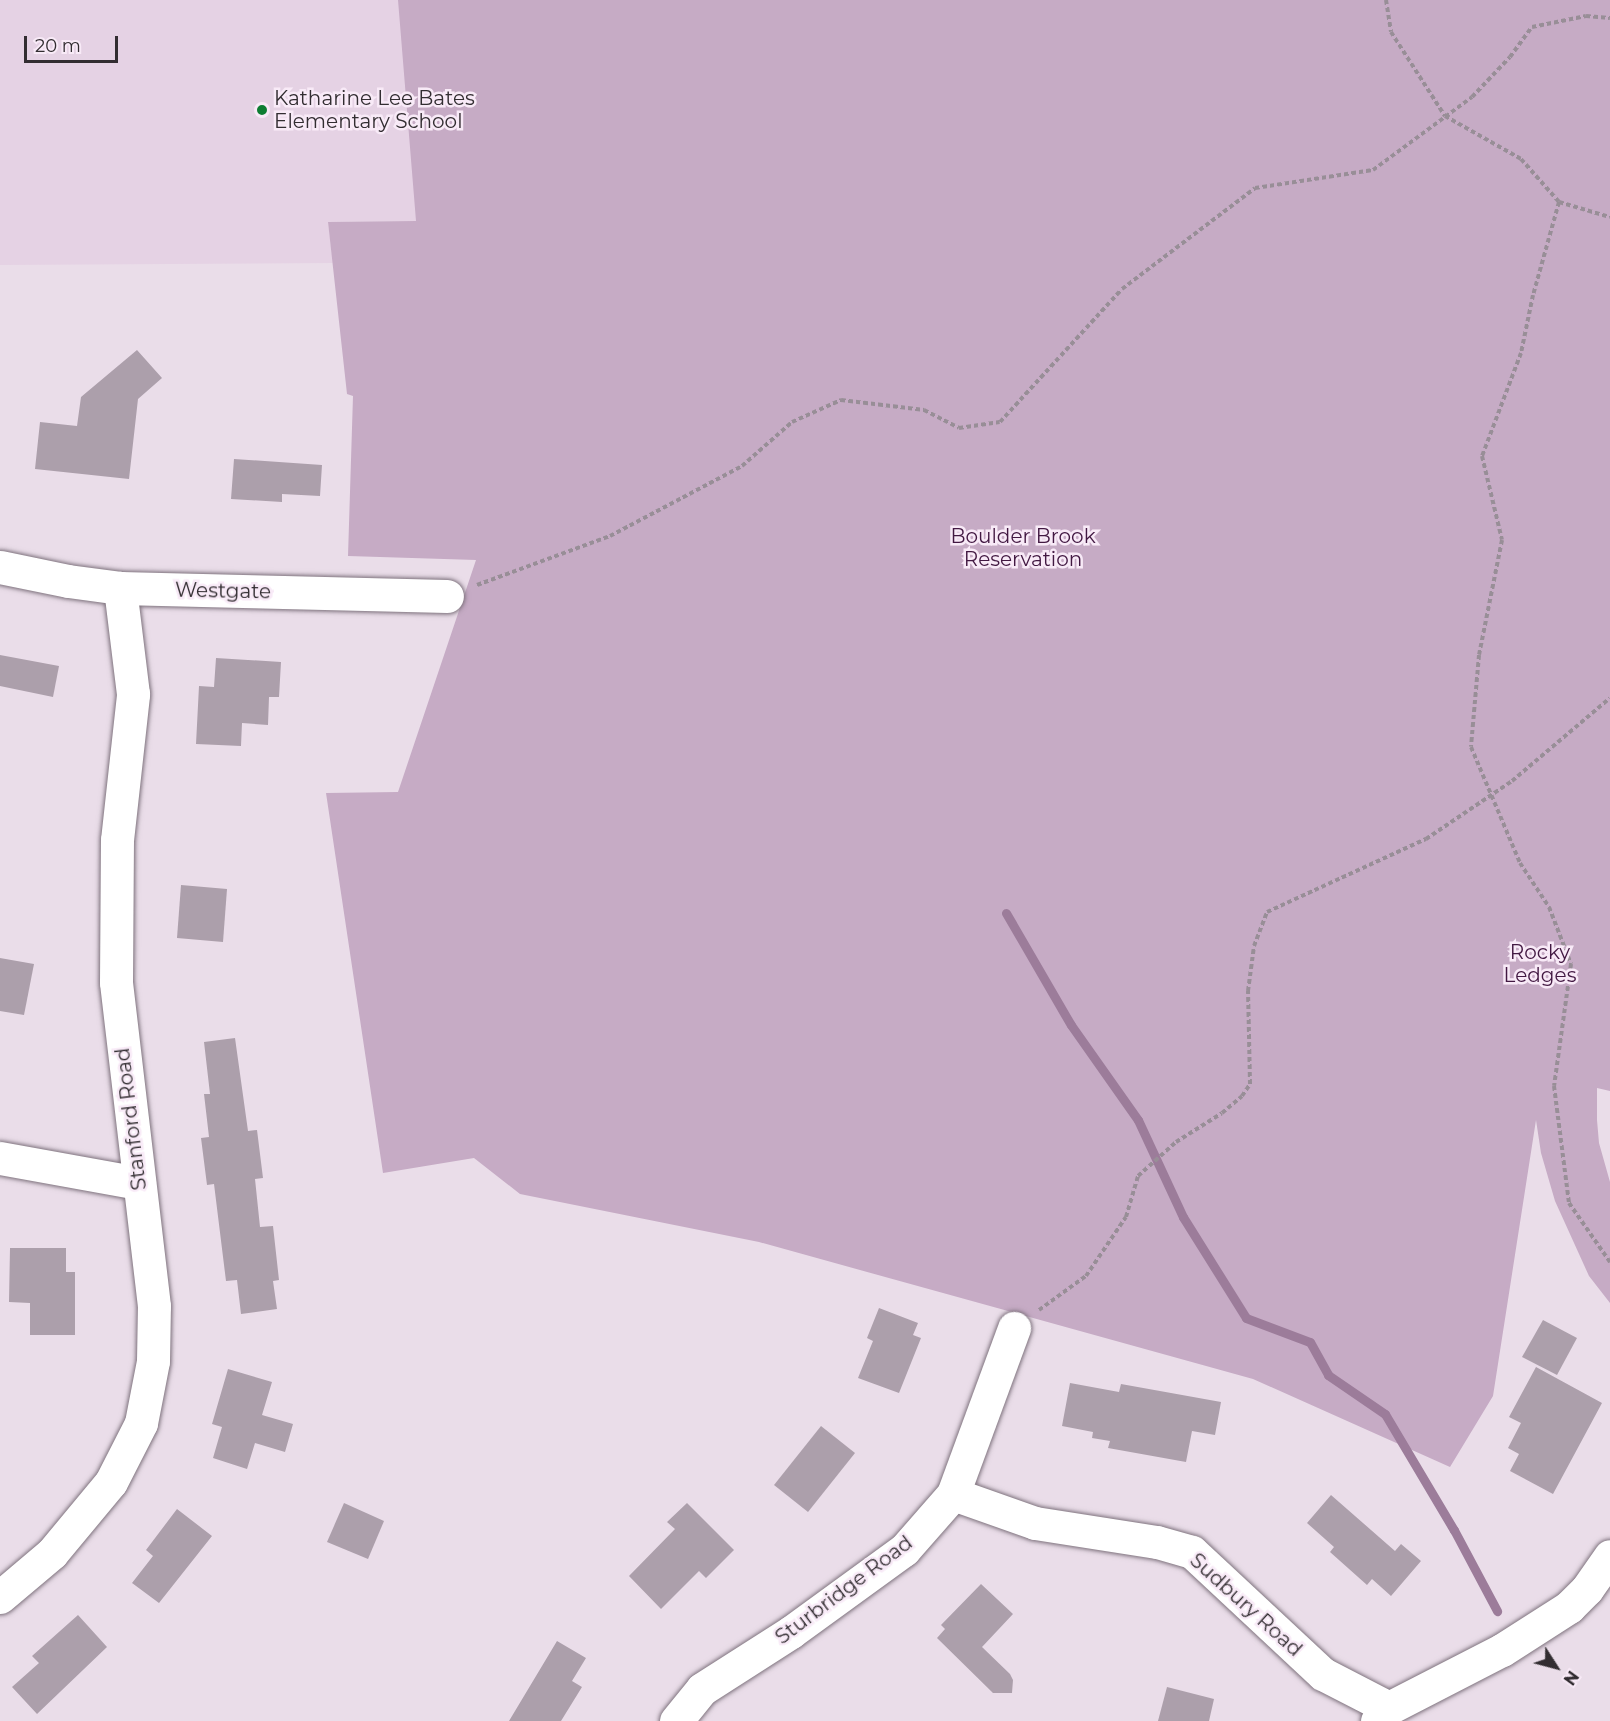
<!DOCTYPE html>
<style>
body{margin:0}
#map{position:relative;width:1610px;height:1721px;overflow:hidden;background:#eadde9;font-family:Montserrat,sans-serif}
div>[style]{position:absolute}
.built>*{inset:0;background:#e5d2e4}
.green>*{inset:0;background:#c6abc5}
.stream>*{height:9px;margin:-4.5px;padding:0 4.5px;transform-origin:4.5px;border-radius:4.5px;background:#9c7c9a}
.building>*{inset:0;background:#ac9fab}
.path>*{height:4px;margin-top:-2px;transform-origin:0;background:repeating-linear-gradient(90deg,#988e97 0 4.5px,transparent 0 7.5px)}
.roads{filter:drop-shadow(0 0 2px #7f737e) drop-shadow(0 0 2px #7f737e)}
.minor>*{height:33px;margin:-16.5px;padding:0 16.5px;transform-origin:16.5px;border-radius:16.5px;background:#fff}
.dots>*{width:16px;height:16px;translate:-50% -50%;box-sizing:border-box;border:3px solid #f8eaf7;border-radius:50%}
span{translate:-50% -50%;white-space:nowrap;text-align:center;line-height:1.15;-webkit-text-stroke:5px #f8eaf7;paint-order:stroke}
.poi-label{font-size:20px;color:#322d31}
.left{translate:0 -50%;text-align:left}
.park-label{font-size:20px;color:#421842}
.street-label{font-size:20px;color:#322d31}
.north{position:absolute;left:1526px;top:1637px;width:60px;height:60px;-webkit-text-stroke:4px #f8eaf7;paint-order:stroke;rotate:126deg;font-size:16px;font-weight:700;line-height:24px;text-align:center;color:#322d31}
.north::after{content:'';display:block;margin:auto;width:21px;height:27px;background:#322d31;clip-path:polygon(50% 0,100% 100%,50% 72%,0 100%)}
.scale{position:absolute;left:24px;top:36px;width:94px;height:27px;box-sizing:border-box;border:3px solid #322d31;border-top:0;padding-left:8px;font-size:18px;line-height:21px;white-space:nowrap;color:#322d31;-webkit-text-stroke:4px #f8eaf7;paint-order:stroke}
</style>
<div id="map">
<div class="built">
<i style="clip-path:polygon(0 0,523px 0,524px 220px,328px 222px,333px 263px,0 265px)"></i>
</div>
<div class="green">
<i style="clip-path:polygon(398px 0,1610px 0,1610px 1091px,1597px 1088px,1597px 1120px,1599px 1143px,1610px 1182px,1610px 1303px,1589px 1276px,1555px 1201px,1541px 1153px,1536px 1120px,1493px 1396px,1450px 1467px,1253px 1379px,759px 1242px,520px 1194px,474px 1158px,383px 1173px,326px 793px,398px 792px,476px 560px,348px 556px,353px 396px,347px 394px,328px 222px,416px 221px)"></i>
</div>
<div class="stream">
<i style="left:1006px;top:913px;width:129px;rotate:59.9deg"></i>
<i style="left:1071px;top:1025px;width:116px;rotate:54.8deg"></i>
<i style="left:1138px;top:1120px;width:107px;rotate:65.1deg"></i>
<i style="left:1183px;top:1217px;width:119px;rotate:58deg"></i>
<i style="left:1246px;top:1318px;width:68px;rotate:20.6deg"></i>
<i style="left:1310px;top:1342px;width:38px;rotate:61deg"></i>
<i style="left:1328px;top:1375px;width:69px;rotate:34.4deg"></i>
<i style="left:1385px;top:1414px;width:135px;rotate:59.3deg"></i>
<i style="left:1454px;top:1530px;width:92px;rotate:62deg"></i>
</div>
<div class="building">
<i style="clip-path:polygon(137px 350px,162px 378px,138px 399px,129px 479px,35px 469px,40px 422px,77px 426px,81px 397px)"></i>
<i style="clip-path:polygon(234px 459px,322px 465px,320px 496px,282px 494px,282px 502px,231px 499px)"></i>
<i style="clip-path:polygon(0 655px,59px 666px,53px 697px,0 686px)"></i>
<i style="clip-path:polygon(216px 658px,281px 662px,279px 697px,269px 697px,268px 725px,242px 723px,241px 746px,196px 744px,199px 686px,214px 687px)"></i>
<i style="clip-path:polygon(181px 885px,227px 889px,223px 942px,177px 938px)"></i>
<i style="clip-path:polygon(0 958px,34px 964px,24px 1015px,0 1011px)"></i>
<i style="clip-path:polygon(235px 1038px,248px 1131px,257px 1130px,263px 1178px,255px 1179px,260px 1227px,273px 1226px,279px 1280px,273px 1281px,277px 1309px,241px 1314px,237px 1280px,226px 1281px,214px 1184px,207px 1185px,201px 1138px,209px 1137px,204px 1094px,210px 1094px,204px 1042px)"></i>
<i style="clip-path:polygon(10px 1248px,66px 1248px,66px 1272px,75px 1272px,75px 1335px,30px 1335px,30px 1303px,9px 1302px)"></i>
<i style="clip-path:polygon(879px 1308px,918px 1323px,913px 1335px,921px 1338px,899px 1393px,858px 1378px,873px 1341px,867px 1338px)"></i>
<i style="clip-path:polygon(1543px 1320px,1577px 1338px,1557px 1375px,1522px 1357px)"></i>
<i style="clip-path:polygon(1536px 1367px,1602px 1403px,1553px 1494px,1510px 1471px,1519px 1454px,1508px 1448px,1521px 1423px,1509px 1417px)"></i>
<i style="clip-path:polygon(228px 1369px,272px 1382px,262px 1415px,293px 1424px,285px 1452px,255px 1443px,247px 1469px,213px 1458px,222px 1427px,212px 1424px)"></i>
<i style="clip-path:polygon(1070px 1383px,1119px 1392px,1121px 1384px,1221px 1402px,1215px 1435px,1192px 1431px,1186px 1462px,1108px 1448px,1110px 1441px,1092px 1438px,1093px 1432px,1062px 1426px)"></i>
<i style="clip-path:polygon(821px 1426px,855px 1453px,808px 1512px,774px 1485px)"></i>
<i style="clip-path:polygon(1331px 1495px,1395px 1551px,1401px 1544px,1421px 1561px,1391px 1596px,1372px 1579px,1367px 1585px,1330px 1552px,1334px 1547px,1307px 1523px)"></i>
<i style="clip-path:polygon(344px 1503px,384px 1521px,368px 1559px,327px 1542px)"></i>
<i style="clip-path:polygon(687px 1503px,734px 1550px,706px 1578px,699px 1571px,661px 1609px,629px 1576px,675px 1529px,667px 1522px)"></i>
<i style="clip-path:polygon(177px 1509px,212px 1536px,159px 1603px,132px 1583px,153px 1556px,146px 1550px)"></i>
<i style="clip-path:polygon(981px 1584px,1013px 1614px,982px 1647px,1010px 1674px,1013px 1680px,1012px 1693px,993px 1693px,937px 1638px,945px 1629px,941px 1625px)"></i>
<i style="clip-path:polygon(78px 1615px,107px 1647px,37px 1714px,12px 1687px,39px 1663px,32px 1656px)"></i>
<i style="clip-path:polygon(557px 1641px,586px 1658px,572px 1681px,582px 1687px,561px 1721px,509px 1721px)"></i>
<i style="clip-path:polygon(1167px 1687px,1214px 1699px,1209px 1721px,1158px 1721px)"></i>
</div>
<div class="path">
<i style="left:1386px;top:0;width:32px;rotate:81deg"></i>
<i style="left:1391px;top:32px;width:100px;rotate:57.3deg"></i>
<i style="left:1445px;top:116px;width:87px;rotate:29.5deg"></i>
<i style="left:1521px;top:159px;width:57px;rotate:48.5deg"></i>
<i style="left:1559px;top:202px;width:53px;rotate:16.4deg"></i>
<i style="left:1559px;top:202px;width:97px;rotate:105.6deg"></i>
<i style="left:1533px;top:295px;width:59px;rotate:101.7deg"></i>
<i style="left:1521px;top:353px;width:110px;rotate:110.7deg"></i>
<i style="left:1482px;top:456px;width:86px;rotate:76.6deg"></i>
<i style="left:1502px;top:540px;width:117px;rotate:101.3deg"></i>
<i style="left:1479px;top:655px;width:92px;rotate:95deg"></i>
<i style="left:1471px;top:747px;width:126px;rotate:67.1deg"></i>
<i style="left:1520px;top:863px;width:53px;rotate:56.6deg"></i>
<i style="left:1549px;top:907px;width:61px;rotate:68.9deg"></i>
<i style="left:1571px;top:964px;width:123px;rotate:97.9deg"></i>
<i style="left:1554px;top:1086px;width:118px;rotate:82.7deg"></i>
<i style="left:1569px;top:1203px;width:72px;rotate:55.2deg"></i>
<i style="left:477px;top:585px;width:142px;rotate:-20.2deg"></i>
<i style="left:610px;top:536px;width:149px;rotate:-27.9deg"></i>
<i style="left:742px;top:466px;width:67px;rotate:-41.3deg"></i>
<i style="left:792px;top:422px;width:54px;rotate:-24.2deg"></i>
<i style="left:841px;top:400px;width:84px;rotate:6.9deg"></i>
<i style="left:924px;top:410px;width:39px;rotate:27deg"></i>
<i style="left:959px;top:428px;width:41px;rotate:-8.3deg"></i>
<i style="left:1000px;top:422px;width:180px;rotate:-47.5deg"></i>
<i style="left:1122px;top:289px;width:167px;rotate:-37.2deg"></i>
<i style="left:1255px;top:188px;width:119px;rotate:-8.7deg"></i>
<i style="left:1373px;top:170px;width:123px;rotate:-36.4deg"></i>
<i style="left:1472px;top:97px;width:55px;rotate:-46.5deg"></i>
<i style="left:1510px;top:57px;width:37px;rotate:-54deg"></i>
<i style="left:1532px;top:27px;width:55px;rotate:-11.5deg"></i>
<i style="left:1586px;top:16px;width:24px;rotate:5deg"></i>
<i style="left:1039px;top:1310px;width:58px;rotate:-35.9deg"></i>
<i style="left:1086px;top:1276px;width:71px;rotate:-55.9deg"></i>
<i style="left:1126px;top:1217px;width:43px;rotate:-73.7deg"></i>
<i style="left:1138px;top:1176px;width:51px;rotate:-41.8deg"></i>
<i style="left:1176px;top:1142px;width:54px;rotate:-32.2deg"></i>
<i style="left:1222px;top:1113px;width:26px;rotate:-40deg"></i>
<i style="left:1242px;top:1096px;width:14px;rotate:-56deg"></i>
<i style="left:1250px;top:1084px;width:93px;rotate:-91.2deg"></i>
<i style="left:1248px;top:991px;width:45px;rotate:-82.4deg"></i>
<i style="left:1254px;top:946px;width:36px;rotate:-69deg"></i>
<i style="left:1267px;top:912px;width:175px;rotate:-24.7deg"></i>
<i style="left:1426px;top:839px;width:104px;rotate:-34deg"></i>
<i style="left:1512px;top:781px;width:128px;rotate:-40.3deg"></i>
</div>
<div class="roads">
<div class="minor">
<i style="left:0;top:567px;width:69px;rotate:11.6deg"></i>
<i style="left:68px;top:581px;width:52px;rotate:7.7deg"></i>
<i style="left:120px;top:588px;width:327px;rotate:1.4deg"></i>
<i style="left:0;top:1158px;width:141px;rotate:10.2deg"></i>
<i style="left:953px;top:1494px;width:87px;rotate:19.5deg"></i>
<i style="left:1035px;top:1523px;width:123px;rotate:8.9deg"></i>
<i style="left:1157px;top:1542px;width:36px;rotate:16deg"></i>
<i style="left:1192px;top:1552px;width:179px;rotate:43deg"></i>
<i style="left:1323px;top:1674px;width:74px;rotate:27.3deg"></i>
<i style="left:0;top:1597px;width:68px;rotate:-40.2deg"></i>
<i style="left:52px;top:1553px;width:92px;rotate:-50.3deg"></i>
<i style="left:111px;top:1482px;width:66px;rotate:-63deg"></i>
<i style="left:141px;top:1423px;width:63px;rotate:-79deg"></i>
<i style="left:153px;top:1361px;width:55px;rotate:-89deg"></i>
<i style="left:154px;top:1306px;width:326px;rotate:-96.7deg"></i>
<i style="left:116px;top:982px;width:142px;rotate:-89.6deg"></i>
<i style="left:117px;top:840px;width:147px;rotate:-83.7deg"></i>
<i style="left:133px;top:694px;width:107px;rotate:-97deg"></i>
<i style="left:676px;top:1721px;width:41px;rotate:-50.9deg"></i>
<i style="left:702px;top:1689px;width:106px;rotate:-32.6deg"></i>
<i style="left:791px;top:1632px;width:140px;rotate:-36deg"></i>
<i style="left:904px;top:1550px;width:74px;rotate:-48.8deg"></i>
<i style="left:953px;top:1494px;width:177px;rotate:-69.8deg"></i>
<i style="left:1377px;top:1721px;width:18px;rotate:-47deg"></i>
<i style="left:1389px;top:1708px;width:127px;rotate:-27.2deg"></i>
<i style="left:1502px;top:1650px;width:80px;rotate:-32.7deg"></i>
<i style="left:1569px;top:1607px;width:25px;rotate:-45deg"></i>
<i style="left:1587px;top:1589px;width:40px;rotate:-55.1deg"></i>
</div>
</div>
<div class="dots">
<i style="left:262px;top:110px;background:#0d7d32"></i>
</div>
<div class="poi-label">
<span class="left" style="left:274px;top:110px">Katharine Lee Bates<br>Elementary School</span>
</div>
<div class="park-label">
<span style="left:1023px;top:548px">Boulder Brook<br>Reservation</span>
<span style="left:1540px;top:964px">Rocky<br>Ledges</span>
</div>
<div class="street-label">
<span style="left:223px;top:591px;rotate:1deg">Westgate</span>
<span style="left:131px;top:1119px;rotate:-97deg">Stanford Road</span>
<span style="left:844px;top:1590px;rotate:-37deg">Sturbridge Road</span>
<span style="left:1246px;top:1605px;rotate:42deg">Sudbury Road</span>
</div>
<div class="north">N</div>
<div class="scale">20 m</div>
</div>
